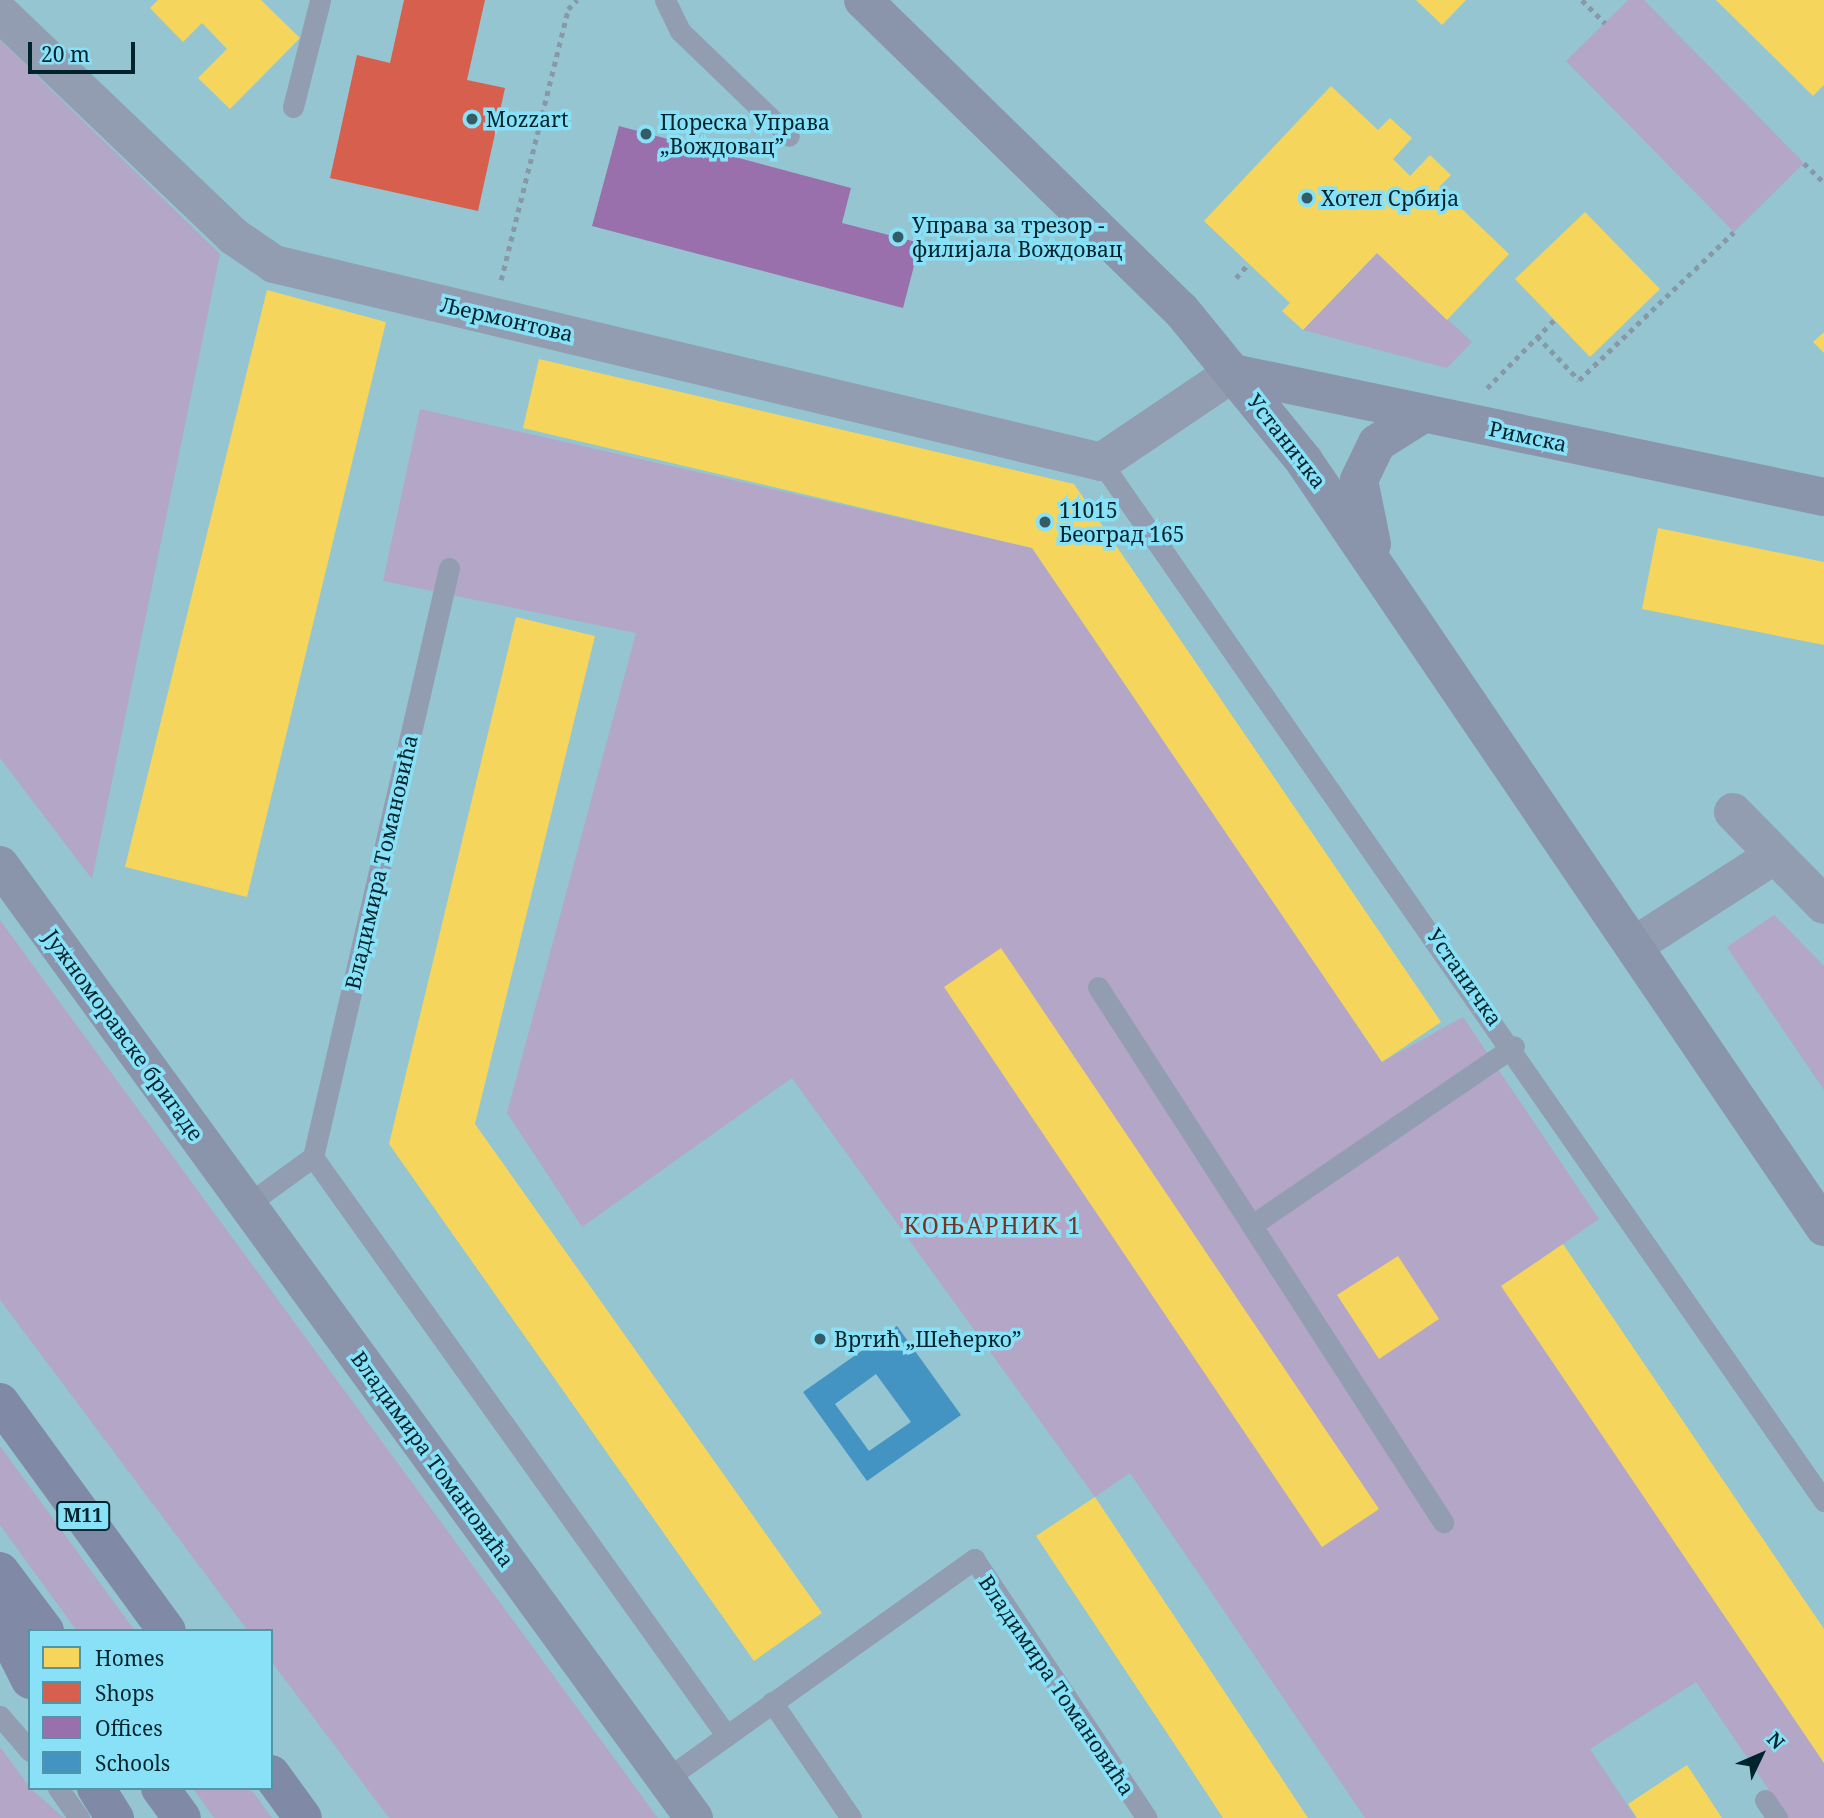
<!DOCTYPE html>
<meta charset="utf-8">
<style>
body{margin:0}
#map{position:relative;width:1824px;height:1818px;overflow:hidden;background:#94c5d1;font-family:"Noto Serif",serif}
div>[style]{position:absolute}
.green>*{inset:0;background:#b3a6c7}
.homes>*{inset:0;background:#f6d55c}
.shops>*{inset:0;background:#d6604d}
.offices>*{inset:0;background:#9970ab}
.schools>*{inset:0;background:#4393c3}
.path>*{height:4.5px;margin-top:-2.25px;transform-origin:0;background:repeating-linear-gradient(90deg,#8799a7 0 5px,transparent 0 10px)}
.lane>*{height:21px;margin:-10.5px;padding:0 10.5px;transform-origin:10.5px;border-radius:10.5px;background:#929db1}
.street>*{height:38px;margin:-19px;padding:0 19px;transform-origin:19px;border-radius:19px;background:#929db1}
.secondary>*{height:38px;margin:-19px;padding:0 19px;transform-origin:19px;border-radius:19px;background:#8a95ac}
.highway>*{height:38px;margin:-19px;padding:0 19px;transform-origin:19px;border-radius:19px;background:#8089a6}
.dots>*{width:19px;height:19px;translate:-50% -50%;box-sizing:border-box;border:4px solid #88e1f7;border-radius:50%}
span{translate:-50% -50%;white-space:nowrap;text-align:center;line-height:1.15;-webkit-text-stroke:7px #88e1f7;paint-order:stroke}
.shield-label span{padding:2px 5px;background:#88e1f7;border:2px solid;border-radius:5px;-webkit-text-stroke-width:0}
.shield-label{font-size:19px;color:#00242c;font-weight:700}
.poi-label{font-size:21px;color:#00242c}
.left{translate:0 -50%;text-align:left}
.street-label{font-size:21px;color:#00242c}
.neighbourhood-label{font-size:23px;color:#732;letter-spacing:2px}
.legend{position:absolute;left:28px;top:1629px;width:245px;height:161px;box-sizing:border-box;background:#88e1f7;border:2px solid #5295a6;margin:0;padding:9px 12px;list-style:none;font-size:21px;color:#00242c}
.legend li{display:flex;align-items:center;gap:14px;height:35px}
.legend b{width:35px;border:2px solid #5295a6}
.north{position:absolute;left:1726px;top:1720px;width:70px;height:70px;-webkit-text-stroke:5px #88e1f7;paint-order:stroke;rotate:46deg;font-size:19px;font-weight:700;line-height:28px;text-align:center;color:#00242c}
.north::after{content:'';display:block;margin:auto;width:24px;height:32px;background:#00242c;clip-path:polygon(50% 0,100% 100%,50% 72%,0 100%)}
.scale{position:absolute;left:28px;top:42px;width:107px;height:32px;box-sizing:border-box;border:4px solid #00242c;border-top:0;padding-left:9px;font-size:21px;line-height:24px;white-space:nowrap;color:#00242c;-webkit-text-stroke:5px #88e1f7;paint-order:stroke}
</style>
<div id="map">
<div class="green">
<i style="clip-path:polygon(1628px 0,1644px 0,1804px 163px,1734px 232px,1566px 61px)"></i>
<i style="clip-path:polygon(0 40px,220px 254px,92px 879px,0 758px)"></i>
<i style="clip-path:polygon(1377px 253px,1472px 342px,1447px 368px,1303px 330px)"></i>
<i style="clip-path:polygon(420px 409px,1032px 548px,1382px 1062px,1463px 1017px,1599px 1219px,1502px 1286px,1824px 1763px,1824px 1818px,1788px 1818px,1696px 1682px,1590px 1749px,1636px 1818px,1365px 1818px,1130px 1473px,1095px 1497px,792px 1078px,582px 1227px,507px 1113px,636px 633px,383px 581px)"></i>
<i style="clip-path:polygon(1774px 915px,1824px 966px,1824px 1090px,1727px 947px)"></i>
<i style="clip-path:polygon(0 920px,69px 1015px,658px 1818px,389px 1818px,271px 1661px,271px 1631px,248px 1631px,0 1300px)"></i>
<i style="clip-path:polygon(0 1446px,135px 1631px,77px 1631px,0 1525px)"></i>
<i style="clip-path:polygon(0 1747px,30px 1788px,64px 1818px,0 1818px)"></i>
<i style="clip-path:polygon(193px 1788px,250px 1788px,272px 1818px,214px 1818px)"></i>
</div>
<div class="homes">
<i style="clip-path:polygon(158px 0,261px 0,300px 38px,230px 109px,198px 78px,227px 49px,202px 23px,183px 42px,150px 8px)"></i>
<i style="clip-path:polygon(1416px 0,1466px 0,1442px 25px)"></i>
<i style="clip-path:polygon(1716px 0,1824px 0,1824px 85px,1813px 96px)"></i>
<i style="clip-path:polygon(1331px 86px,1378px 130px,1390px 118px,1412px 138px,1393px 159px,1410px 176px,1430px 155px,1451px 175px,1439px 187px,1509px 254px,1447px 320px,1377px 253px,1303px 330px,1282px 311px,1290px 303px,1204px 221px)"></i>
<i style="clip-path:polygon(1585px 212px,1660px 289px,1590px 357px,1515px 279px)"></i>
<i style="clip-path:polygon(267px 290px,386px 322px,247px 897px,125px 867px)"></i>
<i style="clip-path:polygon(1824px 332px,1824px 353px,1813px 342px)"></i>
<i style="clip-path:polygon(539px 359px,1074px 484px,1441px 1022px,1382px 1062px,1032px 548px,523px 428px)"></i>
<i style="clip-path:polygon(1658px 528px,1824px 562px,1824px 645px,1642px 609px)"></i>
<i style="clip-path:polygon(516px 617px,595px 636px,475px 1124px,822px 1613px,754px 1661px,389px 1144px)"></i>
<i style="clip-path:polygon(1001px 948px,1379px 1509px,1322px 1547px,944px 987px)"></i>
<i style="clip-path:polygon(1563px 1244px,1824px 1629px,1824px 1763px,1501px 1286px)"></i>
<i style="clip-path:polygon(1398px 1256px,1439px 1319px,1379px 1359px,1337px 1295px)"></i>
<i style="clip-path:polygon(1095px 1497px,1240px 1715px,1308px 1818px,1223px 1818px,1181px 1754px,1036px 1536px)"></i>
<i style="clip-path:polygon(1687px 1765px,1722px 1818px,1637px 1818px,1628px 1804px)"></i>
</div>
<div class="shops">
<i style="clip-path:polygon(404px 0,485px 0,467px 80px,505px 88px,478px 211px,330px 178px,357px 55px,390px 63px)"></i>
</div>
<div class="offices">
<i style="clip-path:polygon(619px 126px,851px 188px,842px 223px,920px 243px,903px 308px,592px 226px)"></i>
</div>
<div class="schools">
<i style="clip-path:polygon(evenodd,897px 1326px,961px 1415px,867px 1481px,803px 1392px,897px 1326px,876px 1374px,911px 1422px,869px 1451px,835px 1404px,876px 1374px)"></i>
</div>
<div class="path">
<i style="left:1582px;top:0;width:33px;rotate:45deg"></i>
<i style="left:1804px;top:163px;width:28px;rotate:44deg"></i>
<i style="left:1236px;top:278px;width:18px;rotate:-49deg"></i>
<i style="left:501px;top:280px;width:279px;rotate:-76.1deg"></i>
<i style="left:568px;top:9px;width:13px;rotate:-45deg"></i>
<i style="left:1537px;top:336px;width:61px;rotate:46.3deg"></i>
<i style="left:1579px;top:380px;width:214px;rotate:-43.7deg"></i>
<i style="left:1487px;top:388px;width:95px;rotate:-45.4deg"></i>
</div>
<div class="lane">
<i style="left:665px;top:0;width:34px;rotate:64deg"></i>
<i style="left:680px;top:31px;width:151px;rotate:43.9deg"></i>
<i style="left:293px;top:107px;width:110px;rotate:-75.8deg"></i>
<i style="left:1101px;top:462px;width:1266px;rotate:55.17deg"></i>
<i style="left:449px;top:568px;width:604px;rotate:103deg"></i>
<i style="left:313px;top:1157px;width:710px;rotate:54.45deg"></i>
<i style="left:1098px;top:987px;width:637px;rotate:57.18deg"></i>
<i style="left:248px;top:1204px;width:80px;rotate:-35.9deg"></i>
<i style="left:1252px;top:1225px;width:317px;rotate:-34.3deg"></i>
<i style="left:772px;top:1702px;width:140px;rotate:55.7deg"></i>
<i style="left:0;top:1716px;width:46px;rotate:49.4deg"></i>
<i style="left:666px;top:1779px;width:379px;rotate:-35.5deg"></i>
<i style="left:974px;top:1559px;width:311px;rotate:56.3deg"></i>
<i style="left:58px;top:1788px;width:37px;rotate:55deg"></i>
<i style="left:1765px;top:1800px;width:22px;rotate:56deg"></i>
</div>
<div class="street">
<i style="left:0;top:13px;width:323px;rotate:43.7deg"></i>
<i style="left:233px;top:236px;width:50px;rotate:34.3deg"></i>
<i style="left:274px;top:264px;width:850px;rotate:13.46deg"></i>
<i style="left:1101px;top:462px;width:159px;rotate:-34deg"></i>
<i style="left:1733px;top:812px;width:130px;rotate:45.6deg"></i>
<i style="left:1635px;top:945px;width:164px;rotate:-32.8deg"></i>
</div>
<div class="secondary">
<i style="left:863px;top:0;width:444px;rotate:44.3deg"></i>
<i style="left:1181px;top:310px;width:195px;rotate:50.8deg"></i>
<i style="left:1304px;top:461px;width:926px;rotate:55.83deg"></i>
<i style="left:1233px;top:373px;width:604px;rotate:11.85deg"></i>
<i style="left:1372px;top:544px;width:65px;rotate:-101.5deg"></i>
<i style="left:1359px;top:480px;width:41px;rotate:-64.1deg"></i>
<i style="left:1377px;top:443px;width:54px;rotate:-32.2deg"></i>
<i style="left:0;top:865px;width:1179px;rotate:53.94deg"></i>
</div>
<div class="highway">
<i style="left:0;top:1402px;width:283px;rotate:53.9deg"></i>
<i style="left:0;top:1571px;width:75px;rotate:53.1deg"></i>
<i style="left:0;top:1621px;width:66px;rotate:63deg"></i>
<i style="left:271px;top:1774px;width:54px;rotate:54deg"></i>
<i style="left:96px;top:1788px;width:36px;rotate:58deg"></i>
<i style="left:160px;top:1788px;width:37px;rotate:54deg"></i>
</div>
<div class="dots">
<i style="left:472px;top:119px;background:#345c66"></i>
<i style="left:646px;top:134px;background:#345c66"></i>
<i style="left:1307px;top:198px;background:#345c66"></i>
<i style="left:898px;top:237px;background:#345c66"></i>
<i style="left:1045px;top:522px;background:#345c66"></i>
<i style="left:820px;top:1339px;background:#345c66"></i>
</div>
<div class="shield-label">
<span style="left:83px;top:1516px">M11</span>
</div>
<div class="poi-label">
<span class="left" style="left:486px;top:119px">Mozzart</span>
<span class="left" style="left:660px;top:134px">Пореска Управа<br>„Вождовац”</span>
<span class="left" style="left:1321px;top:198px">Хотел Србија</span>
<span class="left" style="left:912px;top:237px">Управа за трезор -<br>филијала Вождовац</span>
<span class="left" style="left:1059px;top:522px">11015<br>Београд 165</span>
<span class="left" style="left:834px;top:1339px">Вртић „Шећерко”</span>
</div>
<div class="street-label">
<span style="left:507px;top:319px;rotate:13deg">Љермонтова</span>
<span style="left:1528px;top:436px;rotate:12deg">Римска</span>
<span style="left:1287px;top:441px;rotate:52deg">Устаничка</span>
<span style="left:381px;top:862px;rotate:-77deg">Владимира Томановића</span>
<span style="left:1465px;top:977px;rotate:55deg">Устаничка</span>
<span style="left:124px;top:1035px;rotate:54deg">Јужноморавске бригаде</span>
<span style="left:433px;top:1459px;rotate:54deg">Владимира Томановића</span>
<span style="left:1057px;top:1685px;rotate:56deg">Владимира Томановића</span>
</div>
<div class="neighbourhood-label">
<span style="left:993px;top:1225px">КОЊАРНИК 1</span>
</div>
<ul class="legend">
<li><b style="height:19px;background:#f6d55c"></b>Homes</li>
<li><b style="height:19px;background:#d6604d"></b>Shops</li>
<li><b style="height:19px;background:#9970ab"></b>Offices</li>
<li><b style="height:19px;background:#4393c3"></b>Schools</li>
</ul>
<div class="north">N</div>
<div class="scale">20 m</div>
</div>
